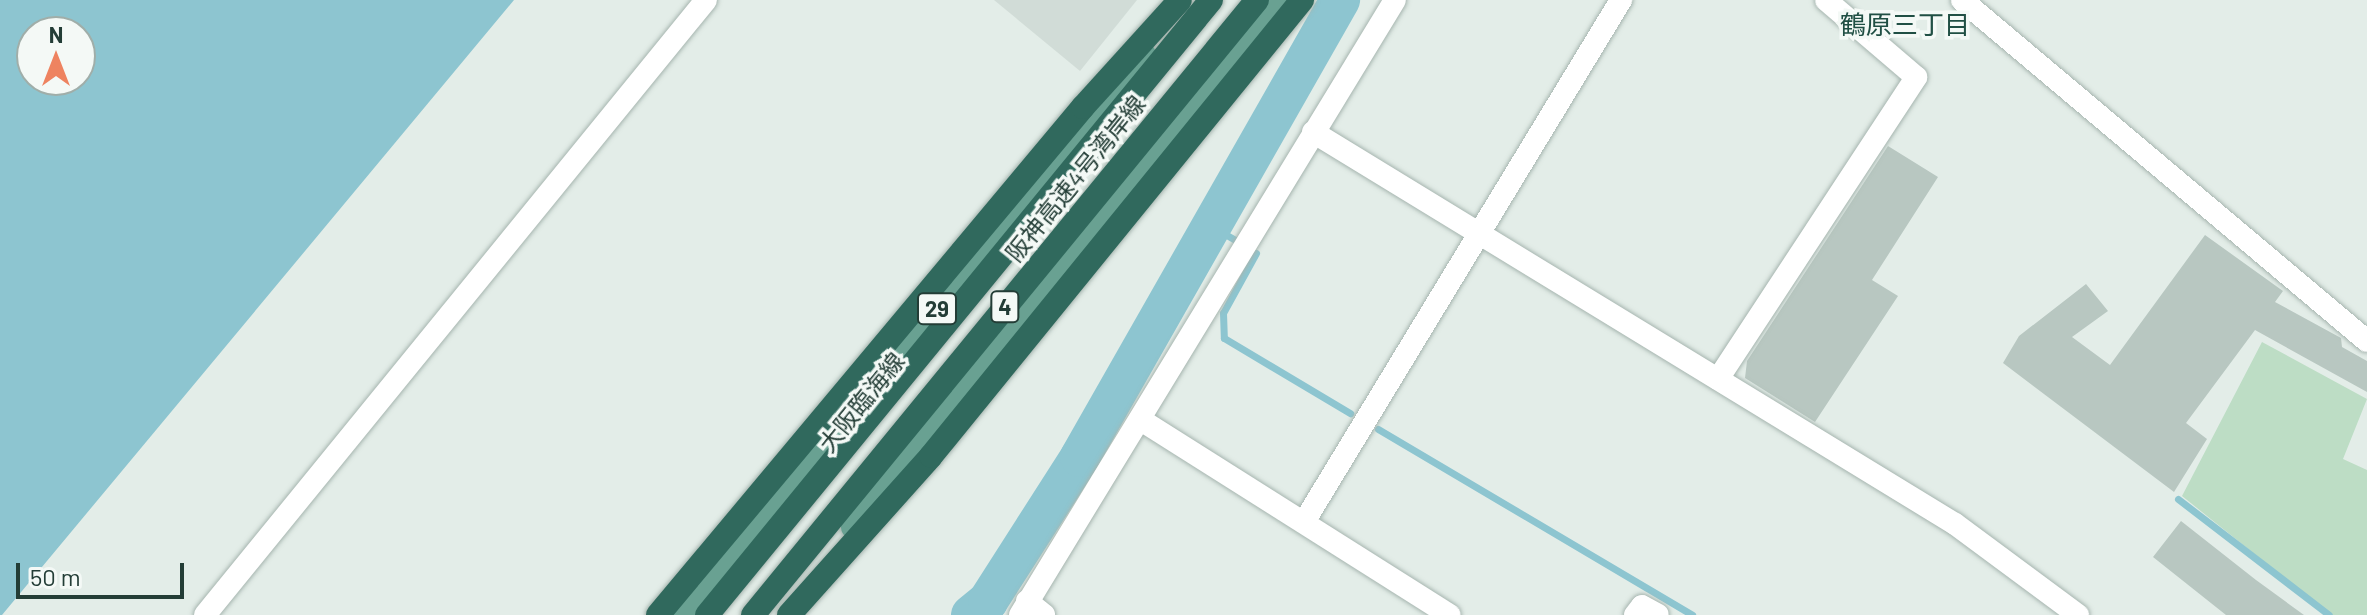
<!DOCTYPE html>
<meta charset="utf-8">
<style>
body{margin:0}
#map{position:relative;width:2367px;height:615px;overflow:hidden;background:#e3ede8;font-family:Barlow,"Noto Sans JP",sans-serif}
div>[style]{position:absolute}
.built>*{inset:0;background:#d1dcd7}
.green>*{inset:0;background:#bdddc5}
.water>*{inset:0;background:#8dc5d0}
.stream>*{height:7px;margin:-3.5px;padding:0 3.5px;transform-origin:3.5px;border-radius:3.5px;background:#8dc5d0}
.river>*{height:40px;margin:-20px;padding:0 20px;transform-origin:20px;border-radius:20px;background:#8dc5d0}
.building>*{inset:0;background:#b8c7c1}
.roads{filter:drop-shadow(0 0 2px #a6b5af) drop-shadow(0 0 2px #a6b5af)}
.minor>*{height:22px;margin:-11px;padding:0 11px;transform-origin:11px;border-radius:11px;background:#fff}
.major>*{height:24px;margin:-12px;padding:0 12px;transform-origin:12px;border-radius:12px;background:#69a192}
.highway>*{height:24px;margin:-12px;padding:0 12px;transform-origin:12px;border-radius:12px;background:#30695d}
span{translate:-50% -50%;white-space:nowrap;text-align:center;line-height:1.15;-webkit-text-stroke:7px #f4f9f6;paint-order:stroke}
.shield-label span{padding:2px 6px;background:#f4f9f6;border:2px solid;border-radius:6px;-webkit-text-stroke-width:0}
.shield-label{font-size:22px;color:#233d36;font-weight:700}
.street-label{font-size:24px;color:#233d36}
.neighbourhood-label{font-size:26px;color:#204f44}
.north{position:absolute;left:16px;top:16px;width:80px;height:80px;box-sizing:border-box;background:#f4f9f6;border:2px solid #a0aea9;border-radius:50%;rotate:0deg;font-size:22px;font-weight:700;line-height:32px;text-align:center;color:#233d36}
.north::after{content:'';display:block;margin:auto;width:28px;height:36px;background:#ee8360;clip-path:polygon(50% 0,100% 100%,50% 72%,0 100%)}
.scale{position:absolute;left:16px;top:563px;width:168px;height:36px;box-sizing:border-box;border:4px solid #233d36;border-top:0;padding-left:10px;font-size:24px;line-height:28px;white-space:nowrap;color:#233d36;-webkit-text-stroke:6px #f4f9f6;paint-order:stroke}
</style>
<div id="map">
<div class="built">
<i style="clip-path:polygon(994px 0,1137px 0,1080px 71px)"></i>
</div>
<div class="green">
<i style="clip-path:polygon(2262px 342px,2367px 399px,2343px 459px,2367px 470px,2367px 615px,2331px 615px,2182px 496px)"></i>
</div>
<div class="water">
<i style="clip-path:polygon(evenodd,0 0,514px 0,2px 615px,0 615px,0 0,32px 32px,80px 32px,80px 80px,32px 80px,32px 32px)"></i>
</div>
<div class="stream">
<i style="left:1211px;top:226px;width:28px;rotate:30deg"></i>
<i style="left:1256px;top:253px;width:68px;rotate:118.8deg"></i>
<i style="left:1223px;top:313px;width:25px;rotate:88deg"></i>
<i style="left:1224px;top:338px;width:147px;rotate:30.8deg"></i>
<i style="left:1378px;top:429px;width:365px;rotate:30.6deg"></i>
<i style="left:2178px;top:499px;width:190px;rotate:37.5deg"></i>
</div>
<div class="river">
<i style="left:971px;top:615px;width:22px;rotate:-39deg"></i>
<i style="left:988px;top:601px;width:171px;rotate:-57.4deg"></i>
<i style="left:1080px;top:457px;width:526px;rotate:-60.36deg"></i>
</div>
<div class="building">
<i style="clip-path:polygon(1888px 146px,1938px 177px,1872px 280px,1898px 296px,1815px 422px,1745px 378px,1747px 361px)"></i>
<i style="clip-path:polygon(2205px 235px,2283px 291px,2275px 302px,2341px 338px,2342px 347px,2367px 361px,2367px 392px,2255px 330px,2186px 423px,2207px 439px,2174px 492px,2003px 363px,2019px 336px,2086px 284px,2108px 311px,2072px 337px,2110px 365px)"></i>
<i style="clip-path:polygon(2181px 521px,2256px 580px,2304px 615px,2226px 615px,2153px 557px)"></i>
</div>
<div class="roads">
<div class="minor">
<i style="left:1962px;top:0;width:529px;rotate:40.1deg"></i>
<i style="left:1313px;top:132px;width:752px;rotate:31.41deg"></i>
<i style="left:1955px;top:524px;width:153px;rotate:36.5deg"></i>
<i style="left:1718px;top:379px;width:361px;rotate:-56.7deg"></i>
<i style="left:1916px;top:77px;width:118px;rotate:-139.5deg"></i>
<i style="left:1141px;top:420px;width:365px;rotate:32.3deg"></i>
<i style="left:1304px;top:522px;width:611px;rotate:-58.73deg"></i>
<i style="left:1027px;top:601px;width:22px;rotate:39deg"></i>
<i style="left:205px;top:615px;width:793px;rotate:-50.83deg"></i>
<i style="left:1020px;top:615px;width:720px;rotate:-58.63deg"></i>
<i style="left:1635px;top:615px;width:11px;rotate:-52deg"></i>
<i style="left:1642px;top:606px;width:18px;rotate:29deg"></i>
</div>
<div class="major">
<i style="left:853px;top:527px;width:678px;rotate:-51.05deg"></i>
<i style="left:684px;top:615px;width:725px;rotate:-50.65deg"></i>
</div>
<div class="highway">
<i style="left:658px;top:615px;width:662px;rotate:-50.08deg"></i>
<i style="left:1083px;top:107px;width:144px;rotate:-47.8deg"></i>
<i style="left:707px;top:615px;width:795px;rotate:-50.66deg"></i>
<i style="left:753px;top:615px;width:795px;rotate:-50.66deg"></i>
<i style="left:789px;top:615px;width:213px;rotate:-48.2deg"></i>
<i style="left:931px;top:456px;width:588px;rotate:-50.87deg"></i>
</div>
</div>
<div class="shield-label">
<span style="left:1005px;top:307px">4</span>
<span style="left:937px;top:309px">29</span>
</div>
<div class="street-label">
<span style="left:1075px;top:178px;rotate:-51deg">阪神高速4号湾岸線</span>
<span style="left:861px;top:402px;rotate:-51deg">大阪臨海線</span>
</div>
<div class="neighbourhood-label">
<span style="left:1905px;top:24px">鶴原三丁目</span>
</div>
<div class="north">N</div>
<div class="scale">50 m</div>
</div>
